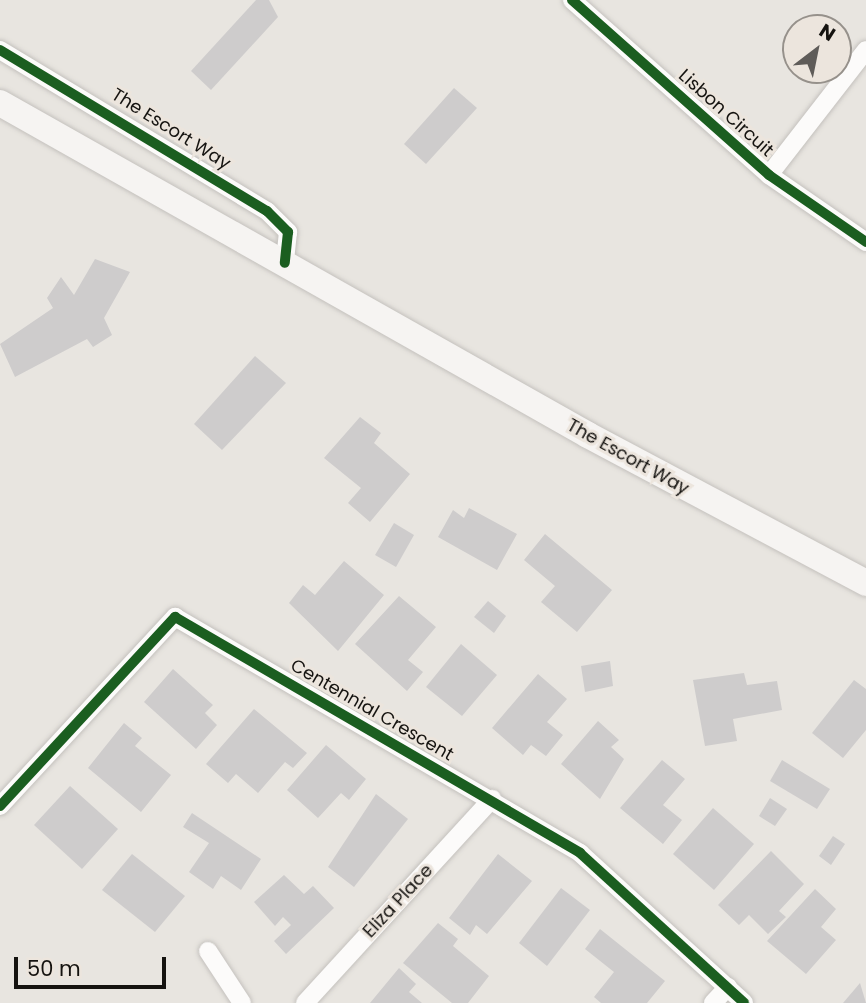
<!DOCTYPE html>
<style>
body{margin:0}
#map{position:relative;width:866px;height:1003px;overflow:hidden;background:#e8e5e0;font-family:Poppins,sans-serif}
div>[style]{position:absolute}
.building>*{inset:0;background:#cecccc}
.roads{filter:drop-shadow(0 0 2px #c4c1bd) drop-shadow(0 0 2px #c4c1bd)}
.minor>*{height:18px;margin:-9px;padding:0 9px;transform-origin:9px;border-radius:9px;background:#fcfbfa}
.secondary>*{height:26px;margin:-13px;padding:0 13px;transform-origin:13px;border-radius:13px;background:#f6f4f2}
.cycleway>*{height:10px;margin:-5px;padding:0 5px;transform-origin:5px;border-radius:5px;background:#1b5e20}
span{translate:-50% -50%;white-space:nowrap;text-align:center;line-height:1.15;-webkit-text-stroke:6px #ece5dd;paint-order:stroke}
.street-label{font-size:18px;color:#151310}
.north{position:absolute;left:782px;top:14px;width:70px;height:70px;box-sizing:border-box;background:#ece5dd;border:2px solid #96918b;border-radius:50%;rotate:32deg;font-size:19px;font-weight:700;line-height:28px;text-align:center;color:#151310}
.north::after{content:'';display:block;margin:auto;width:24px;height:32px;background:#5f5c59;clip-path:polygon(50% 0,100% 100%,50% 72%,0 100%)}
.scale{position:absolute;left:14px;top:957px;width:152px;height:32px;box-sizing:border-box;border:4px solid #151310;border-top:0;padding-left:9px;font-size:21px;line-height:24px;white-space:nowrap;color:#151310;-webkit-text-stroke:5px #ece5dd;paint-order:stroke}
</style>
<div id="map">
<div class="building">
<i style="clip-path:polygon(256px 0,269px 0,278px 17px,211px 90px,191px 71px)"></i>
<i style="clip-path:polygon(454px 88px,477px 108px,426px 164px,404px 144px)"></i>
<i style="clip-path:polygon(95px 259px,130px 272px,104px 318px,112px 335px,93px 347px,87px 339px,15px 377px,0 344px,53px 308px,47px 298px,61px 277px,74px 295px)"></i>
<i style="clip-path:polygon(255px 356px,286px 383px,222px 450px,194px 424px)"></i>
<i style="clip-path:polygon(360px 417px,381px 433px,374px 443px,410px 474px,370px 522px,348px 503px,361px 488px,324px 458px)"></i>
<i style="clip-path:polygon(469px 508px,517px 534px,497px 570px,438px 537px,453px 510px,464px 518px)"></i>
<i style="clip-path:polygon(394px 523px,414px 535px,396px 567px,375px 555px)"></i>
<i style="clip-path:polygon(545px 534px,612px 590px,577px 632px,541px 602px,555px 586px,524px 560px)"></i>
<i style="clip-path:polygon(344px 561px,384px 595px,338px 651px,289px 603px,303px 585px,315px 595px)"></i>
<i style="clip-path:polygon(399px 596px,436px 627px,408px 660px,423px 672px,407px 691px,355px 644px)"></i>
<i style="clip-path:polygon(488px 601px,506px 616px,494px 633px,474px 617px)"></i>
<i style="clip-path:polygon(461px 644px,497px 675px,462px 716px,426px 687px)"></i>
<i style="clip-path:polygon(610px 661px,613px 686px,585px 692px,581px 666px)"></i>
<i style="clip-path:polygon(173px 669px,213px 705px,205px 713px,217px 725px,196px 749px,144px 702px)"></i>
<i style="clip-path:polygon(744px 673px,747px 685px,777px 681px,782px 710px,733px 719px,737px 741px,705px 746px,693px 680px)"></i>
<i style="clip-path:polygon(538px 674px,567px 699px,547px 722px,563px 735px,546px 756px,531px 745px,523px 755px,492px 728px)"></i>
<i style="clip-path:polygon(854px 680px,866px 689px,866px 730px,843px 758px,812px 733px)"></i>
<i style="clip-path:polygon(254px 709px,307px 753px,293px 768px,285px 762px,258px 793px,236px 774px,228px 783px,206px 764px)"></i>
<i style="clip-path:polygon(598px 721px,619px 740px,611px 747px,624px 759px,600px 799px,561px 764px)"></i>
<i style="clip-path:polygon(124px 723px,142px 738px,135px 746px,171px 775px,141px 812px,88px 768px)"></i>
<i style="clip-path:polygon(326px 745px,366px 779px,349px 800px,341px 793px,318px 818px,287px 790px)"></i>
<i style="clip-path:polygon(662px 760px,685px 779px,663px 805px,682px 820px,663px 844px,620px 808px)"></i>
<i style="clip-path:polygon(782px 760px,830px 789px,817px 809px,770px 781px)"></i>
<i style="clip-path:polygon(70px 786px,118px 829px,82px 869px,34px 825px)"></i>
<i style="clip-path:polygon(376px 794px,408px 819px,354px 887px,328px 867px)"></i>
<i style="clip-path:polygon(770px 798px,787px 809px,775px 826px,759px 816px)"></i>
<i style="clip-path:polygon(713px 808px,754px 844px,714px 890px,673px 854px)"></i>
<i style="clip-path:polygon(192px 813px,261px 859px,241px 890px,221px 876px,213px 889px,189px 872px,209px 843px,183px 827px)"></i>
<i style="clip-path:polygon(833px 836px,845px 844px,831px 865px,819px 856px)"></i>
<i style="clip-path:polygon(771px 851px,804px 884px,779px 911px,786px 917px,768px 934px,749px 915px,739px 925px,718px 905px)"></i>
<i style="clip-path:polygon(132px 854px,185px 896px,155px 932px,102px 890px)"></i>
<i style="clip-path:polygon(498px 854px,532px 881px,487px 934px,476px 925px,470px 935px,449px 918px)"></i>
<i style="clip-path:polygon(284px 875px,304px 894px,313px 886px,334px 908px,286px 954px,274px 941px,291px 925px,283px 917px,275px 926px,254px 902px)"></i>
<i style="clip-path:polygon(561px 888px,590px 910px,547px 966px,519px 943px)"></i>
<i style="clip-path:polygon(815px 889px,836px 909px,821px 927px,836px 940px,806px 974px,767px 941px)"></i>
<i style="clip-path:polygon(438px 923px,458px 939px,453px 946px,489px 976px,468px 1003px,452px 1003px,403px 963px)"></i>
<i style="clip-path:polygon(600px 929px,665px 981px,647px 1003px,601px 1003px,594px 997px,614px 972px,585px 949px)"></i>
<i style="clip-path:polygon(399px 968px,416px 984px,409px 992px,422px 1003px,370px 1003px)"></i>
<i style="clip-path:polygon(860px 983px,866px 1003px,843px 1003px)"></i>
</div>
<div class="roads">
<div class="minor">
<i style="left:572px;top:0;width:264px;rotate:41.6deg"></i>
<i style="left:769px;top:175px;width:118px;rotate:34.6deg"></i>
<i style="left:0;top:50px;width:312px;rotate:31.1deg"></i>
<i style="left:267px;top:211px;width:30px;rotate:45deg"></i>
<i style="left:288px;top:232px;width:31px;rotate:96deg"></i>
<i style="left:769px;top:175px;width:158px;rotate:-52.2deg"></i>
<i style="left:0;top:806px;width:258px;rotate:-47.2deg"></i>
<i style="left:175px;top:617px;width:469px;rotate:30.2deg"></i>
<i style="left:580px;top:853px;width:222px;rotate:42.4deg"></i>
<i style="left:208px;top:951px;width:62px;rotate:56.8deg"></i>
<i style="left:305px;top:1003px;width:277px;rotate:-47.5deg"></i>
<i style="left:713px;top:1003px;width:22px;rotate:-47deg"></i>
</div>
<div class="secondary">
<i style="left:0;top:103px;width:675px;rotate:29.45deg"></i>
<i style="left:588px;top:435px;width:315px;rotate:28deg"></i>
</div>
</div>
<div class="cycleway">
<i style="left:572px;top:0;width:264px;rotate:41.6deg"></i>
<i style="left:769px;top:175px;width:118px;rotate:34.6deg"></i>
<i style="left:0;top:50px;width:312px;rotate:31.1deg"></i>
<i style="left:267px;top:211px;width:30px;rotate:45deg"></i>
<i style="left:288px;top:232px;width:31px;rotate:96deg"></i>
<i style="left:0;top:806px;width:258px;rotate:-47.2deg"></i>
<i style="left:175px;top:617px;width:469px;rotate:30.2deg"></i>
<i style="left:580px;top:853px;width:222px;rotate:42.4deg"></i>
</div>
<div class="street-label">
<span style="left:726px;top:113px;rotate:42deg">Lisbon Circuit</span>
<span style="left:171px;top:129px;rotate:32deg">The Escort Way</span>
<span style="left:628px;top:457px;rotate:29deg">The Escort Way</span>
<span style="left:372px;top:710px;rotate:30deg">Centennial Crescent</span>
<span style="left:398px;top:901px;rotate:-47deg">Eliza Place</span>
</div>
<div class="north">N</div>
<div class="scale">50 m</div>
</div>
